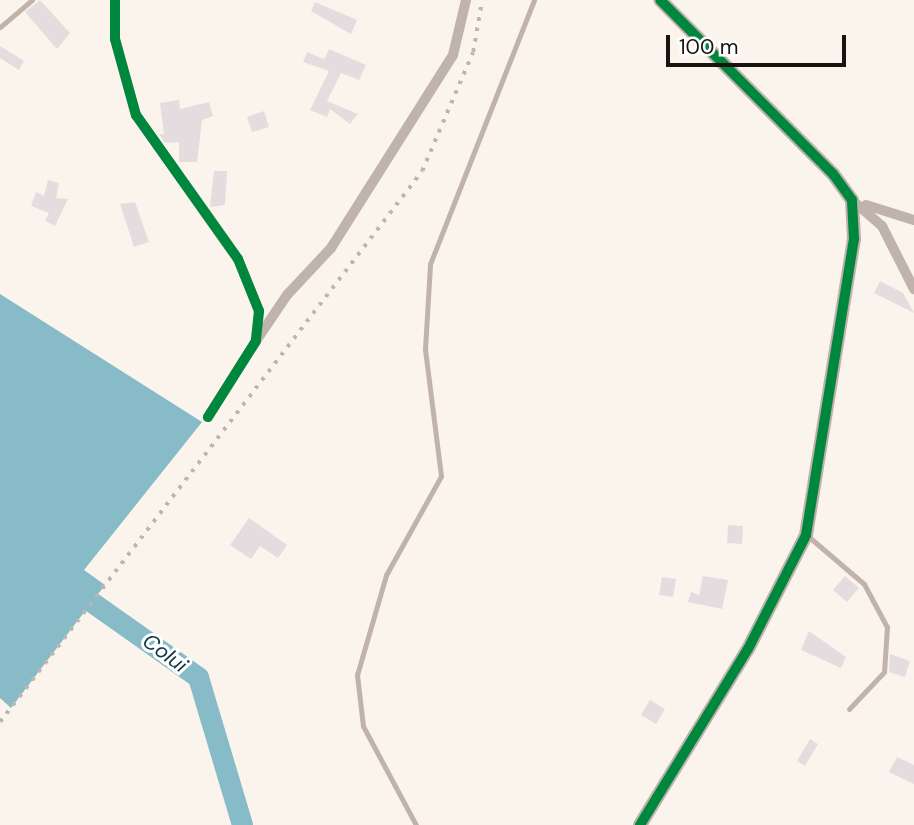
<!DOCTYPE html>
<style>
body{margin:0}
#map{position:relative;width:914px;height:825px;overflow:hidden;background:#faf4ed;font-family:"DM Sans",sans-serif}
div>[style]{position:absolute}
.water>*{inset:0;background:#86bbc7}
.river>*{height:21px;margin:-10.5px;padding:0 10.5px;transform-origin:10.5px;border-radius:10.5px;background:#86bbc7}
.building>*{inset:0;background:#e3dddf}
.lane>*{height:5px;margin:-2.5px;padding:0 2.5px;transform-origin:2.5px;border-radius:2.5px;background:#c0b3ac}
.street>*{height:10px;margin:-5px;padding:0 5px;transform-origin:5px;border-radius:5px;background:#c0b3ac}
.secondary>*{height:14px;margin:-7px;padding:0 7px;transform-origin:7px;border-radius:7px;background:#beb0aa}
.rail>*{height:3.5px;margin-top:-1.75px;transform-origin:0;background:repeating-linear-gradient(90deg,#beb4b0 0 3.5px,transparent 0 10.5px)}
.cycleway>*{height:10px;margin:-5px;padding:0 5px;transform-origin:5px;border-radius:5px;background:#00873e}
span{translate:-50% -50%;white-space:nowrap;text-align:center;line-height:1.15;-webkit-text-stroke:6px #fff;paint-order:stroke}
.water-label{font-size:21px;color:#133942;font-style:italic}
.scale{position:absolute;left:666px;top:35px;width:180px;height:32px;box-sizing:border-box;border:4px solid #181411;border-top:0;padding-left:9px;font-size:21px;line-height:24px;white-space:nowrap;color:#181411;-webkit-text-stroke:5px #fff;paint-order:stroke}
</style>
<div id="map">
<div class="water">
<i style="clip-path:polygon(0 294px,202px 422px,84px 570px,105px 585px,11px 708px,0 698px)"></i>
</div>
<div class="river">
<i style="left:69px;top:586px;width:158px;rotate:35.2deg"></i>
<i style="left:198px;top:677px;width:154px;rotate:73.4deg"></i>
</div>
<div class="building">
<i style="clip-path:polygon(40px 0,70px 33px,57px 49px,25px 12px)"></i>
<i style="clip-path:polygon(315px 2px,357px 20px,351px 34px,311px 11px)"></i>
<i style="clip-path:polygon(0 46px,24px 61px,19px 70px,0 58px)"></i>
<i style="clip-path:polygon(329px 49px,366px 65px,359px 80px,341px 73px,327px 101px,358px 114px,350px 124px,330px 109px,327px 117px,310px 110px,329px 71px,303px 62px,307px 52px,324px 59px)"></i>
<i style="clip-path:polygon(179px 100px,180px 109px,209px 102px,213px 116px,202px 120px,197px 162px,179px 162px,179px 142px,165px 143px,159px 134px,164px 134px,160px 103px)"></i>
<i style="clip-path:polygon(264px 111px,269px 127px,252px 132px,247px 117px)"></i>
<i style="clip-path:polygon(214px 171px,227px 171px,225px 205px,210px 207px)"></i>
<i style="clip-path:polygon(48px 180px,59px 183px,56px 198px,68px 199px,55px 226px,45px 221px,49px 213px,31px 206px,36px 192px,44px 196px)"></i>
<i style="clip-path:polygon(135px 202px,149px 242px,134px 247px,120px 204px)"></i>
<i style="clip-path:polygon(880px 281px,903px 293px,914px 313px,874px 293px)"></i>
<i style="clip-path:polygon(249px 518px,287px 545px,278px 558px,260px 546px,251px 559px,230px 545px)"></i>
<i style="clip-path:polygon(728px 525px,743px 526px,742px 544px,727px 543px)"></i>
<i style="clip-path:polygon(703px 576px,728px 580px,722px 609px,688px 602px,691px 592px,699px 595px)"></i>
<i style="clip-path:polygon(845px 576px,859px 588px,847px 602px,833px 590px)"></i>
<i style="clip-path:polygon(662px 577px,676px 579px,673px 597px,659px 595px)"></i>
<i style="clip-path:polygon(809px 631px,846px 657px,841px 668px,801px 650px)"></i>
<i style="clip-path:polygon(890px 654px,910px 661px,905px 677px,889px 672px)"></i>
<i style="clip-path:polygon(650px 700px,665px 709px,656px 724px,641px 715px)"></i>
<i style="clip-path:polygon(810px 739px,818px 744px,805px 766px,797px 761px)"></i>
<i style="clip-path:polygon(897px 757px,914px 765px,914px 784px,889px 772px)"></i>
</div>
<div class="lane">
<i style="left:0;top:27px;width:42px;rotate:-40.2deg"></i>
<i style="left:809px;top:537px;width:72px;rotate:40.5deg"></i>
<i style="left:864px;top:584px;width:49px;rotate:61.9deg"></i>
<i style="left:887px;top:627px;width:45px;rotate:93.8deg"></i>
<i style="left:884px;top:672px;width:51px;rotate:133.4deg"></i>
<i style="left:416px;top:825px;width:112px;rotate:-118.2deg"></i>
<i style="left:363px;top:726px;width:51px;rotate:-96.7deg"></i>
<i style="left:357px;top:675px;width:104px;rotate:-73.8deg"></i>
<i style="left:386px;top:575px;width:113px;rotate:-60.9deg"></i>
<i style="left:441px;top:476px;width:128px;rotate:-97.2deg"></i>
<i style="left:425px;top:349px;width:85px;rotate:-86.6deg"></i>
<i style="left:430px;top:264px;width:284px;rotate:-68.5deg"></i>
</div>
<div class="street">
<i style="left:115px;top:0;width:39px;rotate:90deg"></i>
<i style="left:115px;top:39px;width:79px;rotate:74.6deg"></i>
<i style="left:136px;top:115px;width:176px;rotate:54.7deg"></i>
<i style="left:238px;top:259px;width:56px;rotate:68deg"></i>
<i style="left:259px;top:311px;width:30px;rotate:96deg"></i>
<i style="left:256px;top:341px;width:90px;rotate:122.3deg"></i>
<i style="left:852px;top:200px;width:40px;rotate:41deg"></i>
<i style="left:882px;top:226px;width:71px;rotate:63.1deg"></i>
<i style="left:866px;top:205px;width:50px;rotate:17.4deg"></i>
<i style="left:258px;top:338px;width:52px;rotate:-56deg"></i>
<i style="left:287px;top:295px;width:64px;rotate:-46.9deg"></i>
<i style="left:331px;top:248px;width:228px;rotate:-57.7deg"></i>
<i style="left:453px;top:55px;width:57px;rotate:-76.7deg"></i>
</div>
<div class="secondary">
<i style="left:640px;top:825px;width:206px;rotate:-58.5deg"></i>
<i style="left:748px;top:649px;width:128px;rotate:-63deg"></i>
<i style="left:806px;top:535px;width:300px;rotate:-80.8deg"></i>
<i style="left:854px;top:239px;width:39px;rotate:-93deg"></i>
<i style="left:852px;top:200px;width:32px;rotate:-126deg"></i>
<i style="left:833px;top:174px;width:245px;rotate:-134.8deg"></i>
</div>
<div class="rail">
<i style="left:0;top:722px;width:694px;rotate:-52.55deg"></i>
<i style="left:422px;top:171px;width:129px;rotate:-66.8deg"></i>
<i style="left:473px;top:52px;width:53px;rotate:-80.2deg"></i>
</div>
<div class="cycleway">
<i style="left:115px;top:0;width:39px;rotate:90deg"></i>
<i style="left:115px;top:39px;width:79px;rotate:74.6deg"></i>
<i style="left:136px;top:115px;width:176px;rotate:54.7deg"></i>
<i style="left:238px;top:259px;width:56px;rotate:68deg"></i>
<i style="left:259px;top:311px;width:30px;rotate:96deg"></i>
<i style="left:256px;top:341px;width:90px;rotate:122.3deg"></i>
<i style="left:640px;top:825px;width:206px;rotate:-58.5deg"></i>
<i style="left:748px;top:649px;width:128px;rotate:-63deg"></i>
<i style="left:806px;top:535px;width:300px;rotate:-80.8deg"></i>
<i style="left:854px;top:239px;width:39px;rotate:-93deg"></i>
<i style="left:852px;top:200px;width:32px;rotate:-126deg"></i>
<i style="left:833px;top:174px;width:245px;rotate:-134.8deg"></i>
</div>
<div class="water-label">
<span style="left:165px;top:653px;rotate:37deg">Colui</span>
</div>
<div class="scale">100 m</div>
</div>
